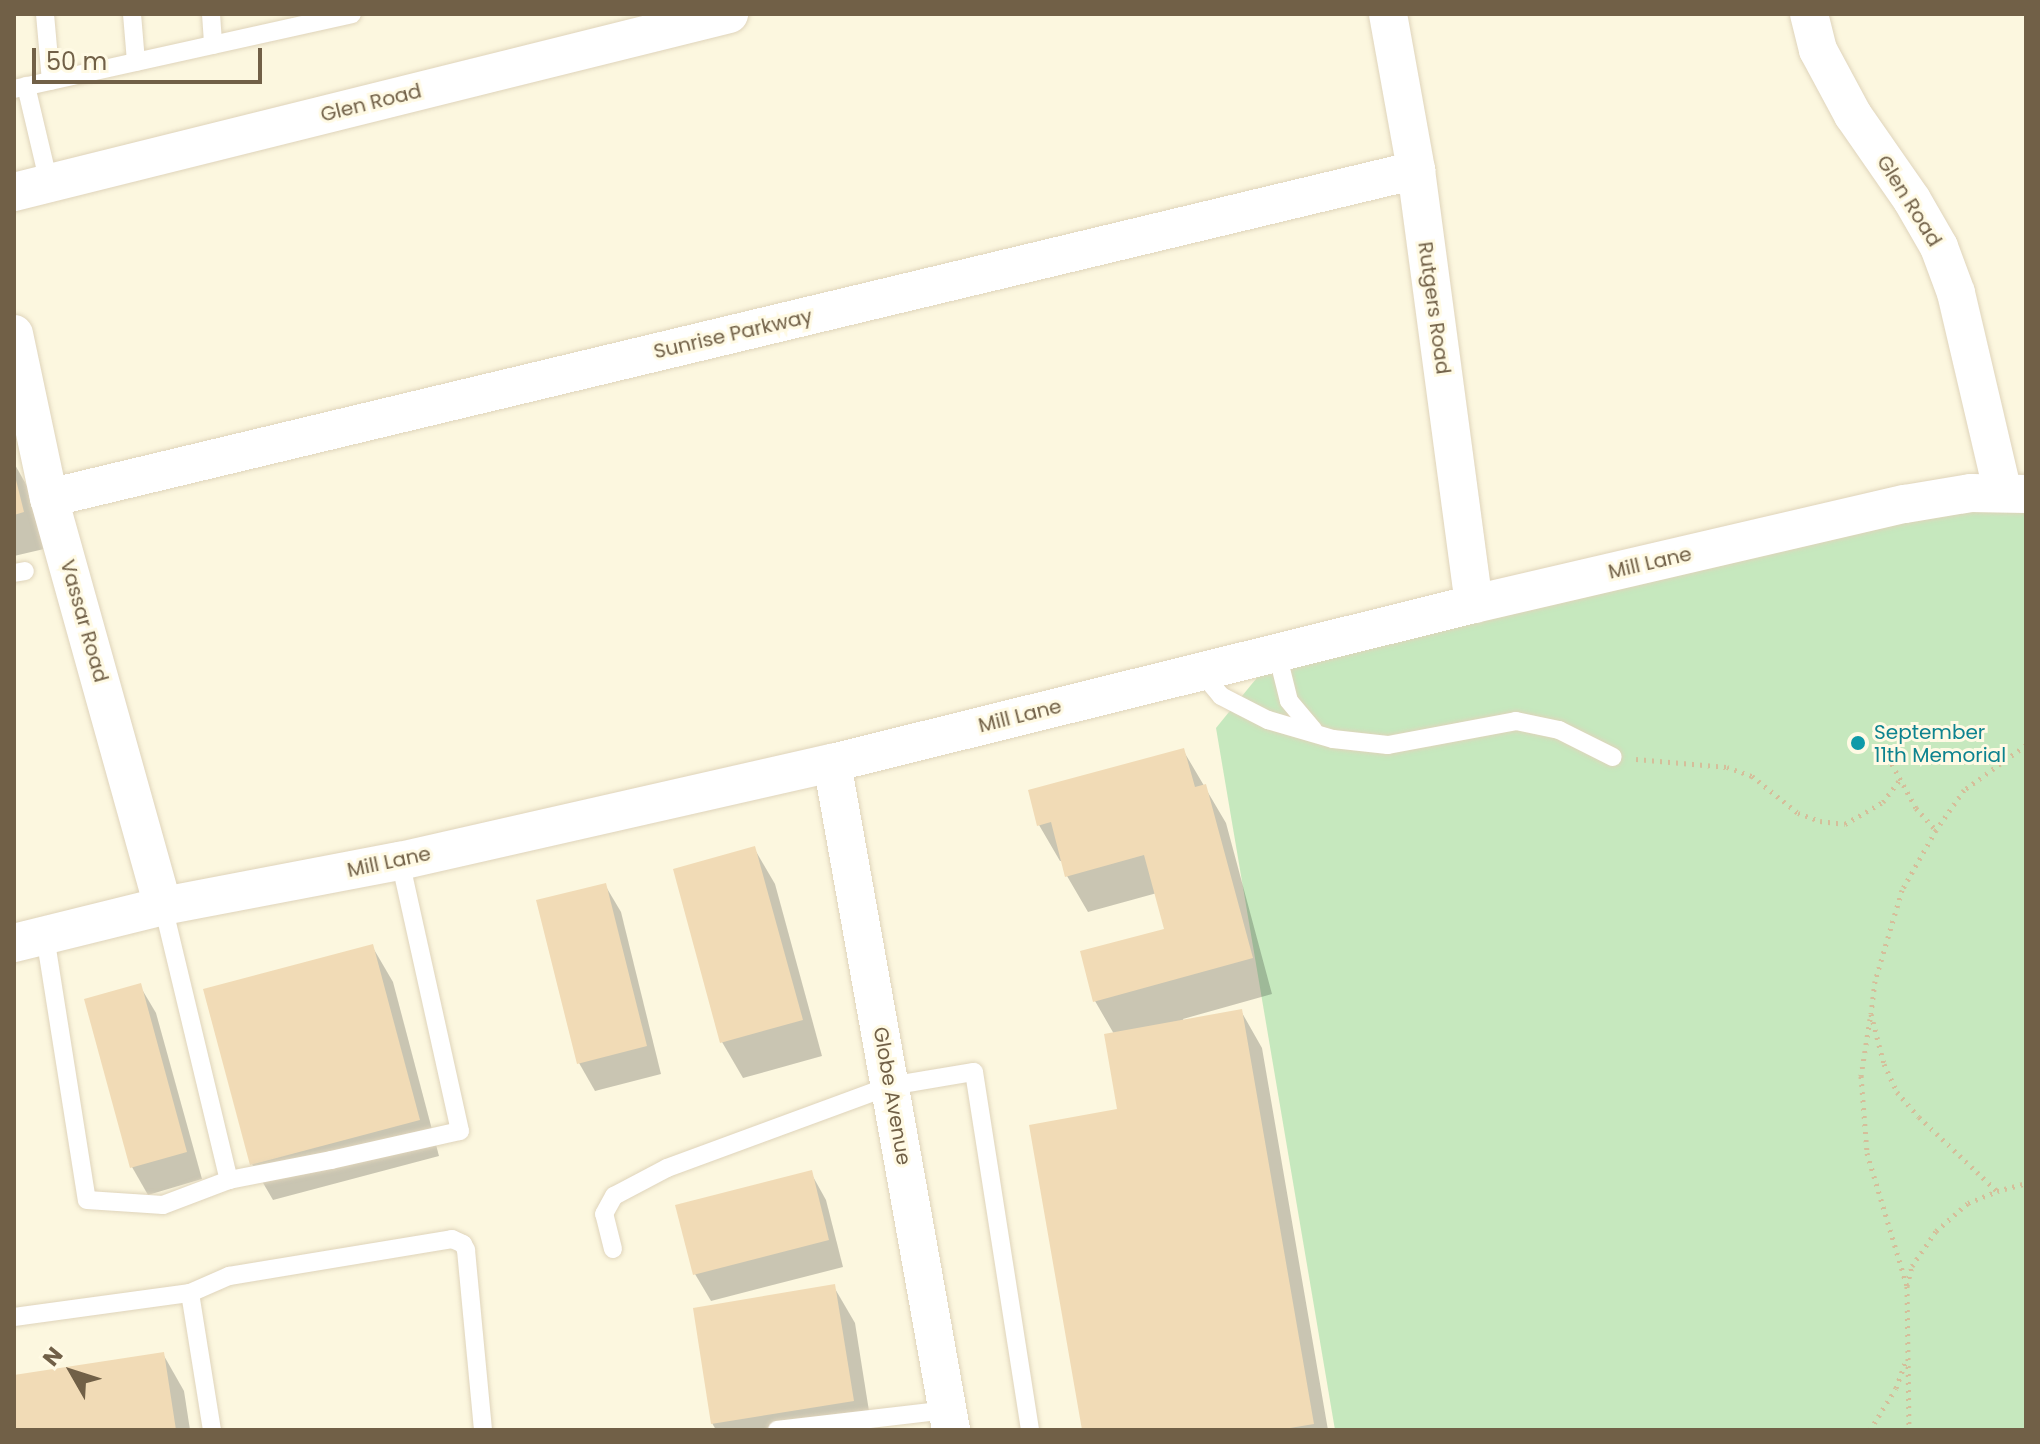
<!DOCTYPE html>
<style>
body{margin:0}
#map{position:relative;width:2040px;height:1444px;overflow:hidden;background:#fcf7df;font-family:Poppins,sans-serif}
div>[style]{position:absolute}
.green>*{inset:0;background:#c6e8be}
.shadow>*{inset:0;background:#0003}
.building>*{inset:0;background:#f1dbb6}
.path>*{height:5px;margin-top:-2.5px;transform-origin:0;background:repeating-linear-gradient(90deg,#d5be9a 0 2px,transparent 0 8px)}
.roads{filter:drop-shadow(0 0 2px #dfd4bb) drop-shadow(0 0 2px #dfd4bb)}
.lane>*{height:18px;margin:-9px;padding:0 9px;transform-origin:9px;border-radius:9px;background:#fff}
.street>*{height:38px;margin:-19px;padding:0 19px;transform-origin:19px;border-radius:19px;background:#fff}
.dots>*{width:22px;height:22px;translate:-50% -50%;box-sizing:border-box;border:4px solid #fffae4;border-radius:50%}
span{translate:-50% -50%;white-space:nowrap;text-align:center;line-height:1.15;-webkit-text-stroke:6px #fffae4;paint-order:stroke}
.street-label{font-size:20px;color:#716047}
.culture-label{font-size:20px;color:#0d838f}
.left{translate:0 -50%;text-align:left}
.frame{position:absolute;inset:0;border:16px solid #716047;pointer-events:none}
.north{position:absolute;left:32px;top:1332px;width:80px;height:80px;-webkit-text-stroke:6px #fffae4;paint-order:stroke;rotate:309deg;font-size:22px;font-weight:700;line-height:32px;text-align:center;color:#716047}
.north::after{content:'';display:block;margin:auto;width:28px;height:36px;background:#716047;clip-path:polygon(50% 0,100% 100%,50% 72%,0 100%)}
.scale{position:absolute;left:32px;top:48px;width:230px;height:36px;box-sizing:border-box;border:4px solid #716047;border-top:0;padding-left:10px;font-size:24px;line-height:28px;white-space:nowrap;color:#716047;-webkit-text-stroke:6px #fffae4;paint-order:stroke}
</style>
<div id="map">
<div class="green">
<i style="clip-path:polygon(2026px 494px,2026px 1430px,1335px 1430px,1216px 728px,1277px 653px)"></i>
</div>
<div class="shadow">
<i style="clip-path:polygon(14px 463px,31px 493px,44px 549px,14px 556px)"></i>
<i style="clip-path:polygon(1183px 750px,1226px 823px,1272px 994px,1183px 1019px,1184px 1022px,1241px 1011px,1262px 1048px,1328px 1430px,1084px 1430px,1119px 1111px,1114px 1034px,1095px 1001px,1167px 930px,1157px 893px,1088px 912px,1067px 876px,1063px 861px,1060px 861px,1039px 825px)"></i>
<i style="clip-path:polygon(754px 848px,775px 884px,822px 1056px,743px 1078px,722px 1042px)"></i>
<i style="clip-path:polygon(605px 885px,621px 912px,661px 1074px,595px 1091px,579px 1063px)"></i>
<i style="clip-path:polygon(372px 946px,393px 982px,439px 1156px,273px 1200px,252px 1164px)"></i>
<i style="clip-path:polygon(140px 986px,156px 1013px,202px 1179px,148px 1195px,132px 1167px)"></i>
<i style="clip-path:polygon(811px 1173px,826px 1200px,843px 1267px,711px 1301px,695px 1274px)"></i>
<i style="clip-path:polygon(834px 1287px,855px 1323px,872px 1430px,716px 1430px,712px 1423px)"></i>
<i style="clip-path:polygon(163px 1354px,184px 1391px,190px 1430px,14px 1430px,14px 1377px)"></i>
</div>
<div class="building">
<i style="clip-path:polygon(14px 472px,24px 512px,14px 515px)"></i>
<i style="clip-path:polygon(1184px 748px,1195px 787px,1206px 784px,1253px 958px,1093px 1002px,1080px 951px,1164px 929px,1144px 855px,1065px 877px,1051px 822px,1037px 826px,1028px 790px)"></i>
<i style="clip-path:polygon(755px 846px,803px 1020px,720px 1043px,673px 869px)"></i>
<i style="clip-path:polygon(606px 883px,647px 1046px,577px 1064px,536px 900px)"></i>
<i style="clip-path:polygon(373px 944px,420px 1120px,250px 1165px,203px 989px)"></i>
<i style="clip-path:polygon(141px 983px,187px 1152px,130px 1168px,84px 999px)"></i>
<i style="clip-path:polygon(1242px 1009px,1314px 1424px,1278px 1430px,1082px 1430px,1029px 1125px,1117px 1109px,1104px 1034px)"></i>
<i style="clip-path:polygon(812px 1170px,829px 1240px,693px 1275px,675px 1205px)"></i>
<i style="clip-path:polygon(835px 1284px,854px 1401px,711px 1424px,693px 1308px)"></i>
<i style="clip-path:polygon(164px 1352px,176px 1430px,14px 1430px,14px 1375px)"></i>
</div>
<div class="path">
<i style="left:2026px;top:745px;width:77px;rotate:144deg"></i>
<i style="left:1964px;top:790px;width:49px;rotate:125deg"></i>
<i style="left:1936px;top:830px;width:69px;rotate:119.5deg"></i>
<i style="left:1902px;top:890px;width:95px;rotate:106.5deg"></i>
<i style="left:1875px;top:981px;width:33px;rotate:97deg"></i>
<i style="left:1871px;top:1014px;width:52px;rotate:75.4deg"></i>
<i style="left:1884px;top:1064px;width:31px;rotate:65deg"></i>
<i style="left:1897px;top:1092px;width:33px;rotate:49deg"></i>
<i style="left:1919px;top:1117px;width:108px;rotate:43.5deg"></i>
<i style="left:1997px;top:1191px;width:30px;rotate:-15deg"></i>
<i style="left:1884px;top:750px;width:66px;rotate:61.1deg"></i>
<i style="left:1916px;top:808px;width:30px;rotate:48deg"></i>
<i style="left:1636px;top:759px;width:91px;rotate:5deg"></i>
<i style="left:1727px;top:767px;width:27px;rotate:20deg"></i>
<i style="left:1752px;top:776px;width:59px;rotate:38.8deg"></i>
<i style="left:1798px;top:813px;width:23px;rotate:20deg"></i>
<i style="left:1820px;top:821px;width:25px;rotate:7deg"></i>
<i style="left:1845px;top:824px;width:44px;rotate:-30.1deg"></i>
<i style="left:1883px;top:802px;width:30px;rotate:-53deg"></i>
<i style="left:1870px;top:1019px;width:58px;rotate:99deg"></i>
<i style="left:1861px;top:1076px;width:77px;rotate:85.5deg"></i>
<i style="left:1867px;top:1153px;width:139px;rotate:73.3deg"></i>
<i style="left:1907px;top:1286px;width:144px;rotate:89.2deg"></i>
<i style="left:1907px;top:1286px;width:21px;rotate:-76deg"></i>
<i style="left:1912px;top:1266px;width:42px;rotate:-55.6deg"></i>
<i style="left:1936px;top:1231px;width:43px;rotate:-41.2deg"></i>
<i style="left:1968px;top:1203px;width:31px;rotate:-22deg"></i>
<i style="left:1870px;top:1430px;width:49px;rotate:-58.2deg"></i>
<i style="left:1896px;top:1388px;width:27px;rotate:-70deg"></i>
</div>
<div class="roads">
<div class="lane">
<i style="left:45px;top:14px;width:67px;rotate:84.9deg"></i>
<i style="left:132px;top:14px;width:48px;rotate:85.2deg"></i>
<i style="left:211px;top:14px;width:31px;rotate:86deg"></i>
<i style="left:26px;top:86px;width:100px;rotate:76.7deg"></i>
<i style="left:14px;top:89px;width:346px;rotate:-12.5deg"></i>
<i style="left:14px;top:573px;width:11px;rotate:-10deg"></i>
<i style="left:1277px;top:653px;width:49px;rotate:76deg"></i>
<i style="left:1289px;top:701px;width:38px;rotate:50deg"></i>
<i style="left:1201px;top:672px;width:31px;rotate:50deg"></i>
<i style="left:1221px;top:696px;width:53px;rotate:27.1deg"></i>
<i style="left:1268px;top:720px;width:68px;rotate:16.3deg"></i>
<i style="left:1333px;top:739px;width:55px;rotate:6.2deg"></i>
<i style="left:1388px;top:745px;width:130px;rotate:-10.6deg"></i>
<i style="left:1516px;top:721px;width:44px;rotate:11.8deg"></i>
<i style="left:1559px;top:730px;width:60px;rotate:26.6deg"></i>
<i style="left:163px;top:906px;width:282px;rotate:76.5deg"></i>
<i style="left:229px;top:1180px;width:104px;rotate:-11.1deg"></i>
<i style="left:331px;top:1160px;width:132px;rotate:-12.7deg"></i>
<i style="left:460px;top:1131px;width:277px;rotate:-102.5deg"></i>
<i style="left:45px;top:936px;width:267px;rotate:81deg"></i>
<i style="left:87px;top:1200px;width:76px;rotate:3.8deg"></i>
<i style="left:163px;top:1205px;width:71px;rotate:-20.7deg"></i>
<i style="left:613px;top:1249px;width:36px;rotate:-104deg"></i>
<i style="left:604px;top:1214px;width:21px;rotate:-61deg"></i>
<i style="left:614px;top:1196px;width:60px;rotate:-27.8deg"></i>
<i style="left:667px;top:1168px;width:238px;rotate:-20.2deg"></i>
<i style="left:890px;top:1086px;width:85px;rotate:-9.5deg"></i>
<i style="left:974px;top:1072px;width:362px;rotate:81.1deg"></i>
<i style="left:190px;top:1293px;width:139px;rotate:80.9deg"></i>
<i style="left:14px;top:1317px;width:178px;rotate:-7.8deg"></i>
<i style="left:190px;top:1293px;width:43px;rotate:-23.6deg"></i>
<i style="left:229px;top:1276px;width:226px;rotate:-9.4deg"></i>
<i style="left:452px;top:1239px;width:12px;rotate:24deg"></i>
<i style="left:463px;top:1244px;width:7px;rotate:63deg"></i>
<i style="left:466px;top:1250px;width:181px;rotate:84.6deg"></i>
<i style="left:777px;top:1430px;width:172px;rotate:-6.7deg"></i>
</div>
<div class="street">
<i style="left:1388px;top:14px;width:158px;rotate:79.8deg"></i>
<i style="left:1416px;top:170px;width:438px;rotate:82.4deg"></i>
<i style="left:1809px;top:14px;width:37px;rotate:76deg"></i>
<i style="left:1818px;top:50px;width:74px;rotate:61.7deg"></i>
<i style="left:1853px;top:115px;width:103px;rotate:55.2deg"></i>
<i style="left:1912px;top:200px;width:54px;rotate:60.1deg"></i>
<i style="left:1939px;top:247px;width:49px;rotate:69.7deg"></i>
<i style="left:1956px;top:293px;width:205px;rotate:76.8deg"></i>
<i style="left:14px;top:192px;width:737px;rotate:-13.98deg"></i>
<i style="left:14px;top:334px;width:168px;rotate:78deg"></i>
<i style="left:49px;top:498px;width:424px;rotate:74.4deg"></i>
<i style="left:49px;top:498px;width:1406px;rotate:-13.49deg"></i>
<i style="left:832px;top:763px;width:678px;rotate:79.88deg"></i>
<i style="left:14px;top:943px;width:154px;rotate:-13.9deg"></i>
<i style="left:163px;top:906px;width:241px;rotate:-10.8deg"></i>
<i style="left:400px;top:861px;width:443px;rotate:-12.8deg"></i>
<i style="left:832px;top:763px;width:661px;rotate:-13.91deg"></i>
<i style="left:1474px;top:604px;width:442px;rotate:-13.1deg"></i>
<i style="left:1905px;top:504px;width:67px;rotate:-9.5deg"></i>
<i style="left:1971px;top:493px;width:55px;rotate:1deg"></i>
</div>
</div>
<div class="dots">
<i style="left:1858px;top:743px;background:#0f9aa8"></i>
</div>
<div class="street-label">
<span style="left:371px;top:103px;rotate:-14deg">Glen Road</span>
<span style="left:1909px;top:201px;rotate:58deg">Glen Road</span>
<span style="left:1434px;top:308px;rotate:82deg">Rutgers Road</span>
<span style="left:733px;top:334px;rotate:-13deg">Sunrise Parkway</span>
<span style="left:1650px;top:563px;rotate:-13deg">Mill Lane</span>
<span style="left:84px;top:621px;rotate:74deg">Vassar Road</span>
<span style="left:1020px;top:716px;rotate:-14deg">Mill Lane</span>
<span style="left:389px;top:862px;rotate:-12deg">Mill Lane</span>
<span style="left:892px;top:1096px;rotate:80deg">Globe Avenue</span>
</div>
<div class="culture-label">
<span class="left" style="left:1874px;top:744px">September<br>11th Memorial</span>
</div>
<div class="frame"></div>
<div class="north">N</div>
<div class="scale">50 m</div>
</div>
